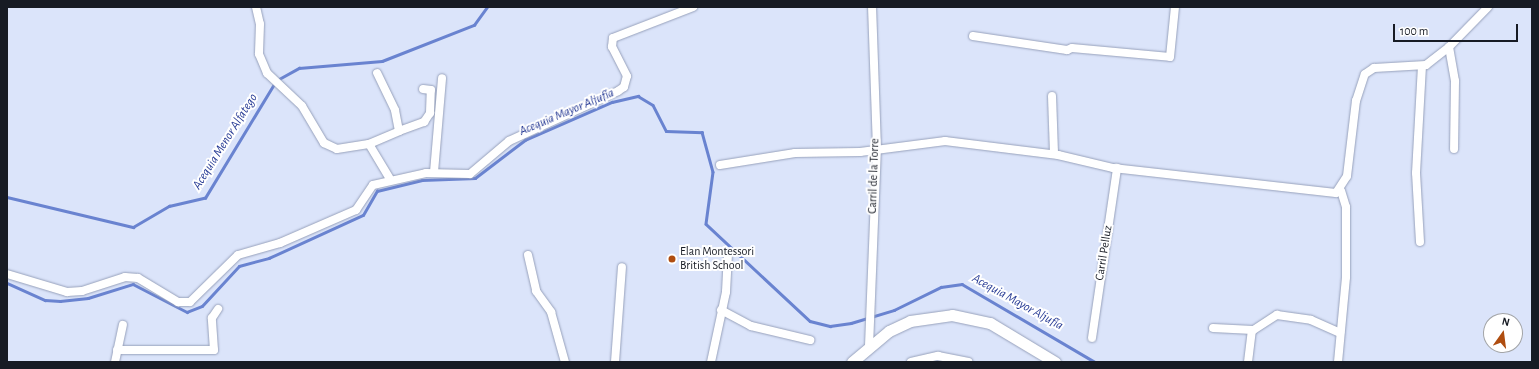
<!DOCTYPE html>
<meta charset="utf-8">
<style>
body{margin:0}
#map{position:relative;width:1539px;height:369px;overflow:hidden;background:#dbe4fa;font-family:"Alegreya Sans",sans-serif}
div>[style]{position:absolute}
.stream>*{height:2.5px;margin:-1.25px;padding:0 1.25px;transform-origin:1.25px;border-radius:1.25px;background:#6983d0}
.roads{filter:drop-shadow(0 0 1px #97a1bb) drop-shadow(0 0 1px #97a1bb)}
.minor>*{height:8px;margin:-4px;padding:0 4px;transform-origin:4px;border-radius:4px;background:#fff}
.secondary>*{height:11px;margin:-5.5px;padding:0 5.5px;transform-origin:5.5px;border-radius:5.5px;background:#fff}
.dots>*{width:11px;height:11px;translate:-50% -50%;box-sizing:border-box;border:2px solid #fff;border-radius:50%}
span{translate:-50% -50%;white-space:nowrap;text-align:center;line-height:1.15;-webkit-text-stroke:4px #fff;paint-order:stroke}
.street-label{font-size:12px;color:#171b24}
.poi-label{font-size:12px;color:#171b24}
.left{translate:0 -50%;text-align:left}
.water-label{font-size:13px;color:#253994;font-style:italic}
.frame{position:absolute;inset:0;border:8px solid #171b24;pointer-events:none}
.north{position:absolute;left:1483px;top:313px;width:40px;height:40px;box-sizing:border-box;background:#fff;border:1px solid #a2a4a7;border-radius:50%;rotate:14deg;font-size:11px;font-weight:700;line-height:16px;text-align:center;color:#171b24}
.north::after{content:'';display:block;margin:auto;width:14px;height:18px;background:#af4d10;clip-path:polygon(50% 0,100% 100%,50% 72%,0 100%)}
.scale{position:absolute;left:1393px;top:24px;width:125px;height:18px;box-sizing:border-box;border:2px solid #171b24;border-top:0;padding-left:5px;font-size:12px;line-height:14px;white-space:nowrap;color:#171b24;-webkit-text-stroke:3px #fff;paint-order:stroke}
</style>
<div id="map">
<div class="stream">
<i style="left:279px;top:79px;width:23px;rotate:-29deg"></i>
<i style="left:299px;top:68px;width:83px;rotate:-4.8deg"></i>
<i style="left:382px;top:61px;width:99px;rotate:-21.4deg"></i>
<i style="left:474px;top:25px;width:22px;rotate:-54deg"></i>
<i style="left:7px;top:197px;width:130px;rotate:13.4deg"></i>
<i style="left:133px;top:227px;width:42px;rotate:-30.3deg"></i>
<i style="left:169px;top:206px;width:37px;rotate:-13deg"></i>
<i style="left:205px;top:198px;width:133px;rotate:-58.8deg"></i>
<i style="left:7px;top:283px;width:42px;rotate:24.1deg"></i>
<i style="left:45px;top:300px;width:15px;rotate:4deg"></i>
<i style="left:60px;top:301px;width:28px;rotate:-6deg"></i>
<i style="left:88px;top:298px;width:47px;rotate:-17.3deg"></i>
<i style="left:133px;top:284px;width:61px;rotate:27.4deg"></i>
<i style="left:187px;top:312px;width:16px;rotate:-22deg"></i>
<i style="left:202px;top:306px;width:54px;rotate:-47.2deg"></i>
<i style="left:239px;top:266px;width:31px;rotate:-15deg"></i>
<i style="left:269px;top:258px;width:103px;rotate:-24.6deg"></i>
<i style="left:363px;top:215px;width:28px;rotate:-60deg"></i>
<i style="left:377px;top:191px;width:46px;rotate:-13.7deg"></i>
<i style="left:422px;top:180px;width:53px;rotate:-2.2deg"></i>
<i style="left:475px;top:178px;width:63px;rotate:-37.2deg"></i>
<i style="left:525px;top:140px;width:95px;rotate:-23.6deg"></i>
<i style="left:612px;top:102px;width:27px;rotate:-13deg"></i>
<i style="left:638px;top:96px;width:17px;rotate:31deg"></i>
<i style="left:653px;top:105px;width:29px;rotate:63deg"></i>
<i style="left:666px;top:131px;width:36px;rotate:2deg"></i>
<i style="left:702px;top:132px;width:41px;rotate:74.6deg"></i>
<i style="left:713px;top:172px;width:52px;rotate:97.7deg"></i>
<i style="left:706px;top:224px;width:142px;rotate:43deg"></i>
<i style="left:810px;top:321px;width:21px;rotate:14deg"></i>
<i style="left:830px;top:326px;width:21px;rotate:-8deg"></i>
<i style="left:851px;top:323px;width:45px;rotate:-16.8deg"></i>
<i style="left:894px;top:310px;width:52px;rotate:-26.1deg"></i>
<i style="left:941px;top:287px;width:21px;rotate:-8deg"></i>
<i style="left:962px;top:284px;width:154px;rotate:30.4deg"></i>
</div>
<div class="roads">
<div class="minor">
<i style="left:256px;top:7px;width:17px;rotate:77deg"></i>
<i style="left:260px;top:24px;width:30px;rotate:92deg"></i>
<i style="left:259px;top:54px;width:21px;rotate:67deg"></i>
<i style="left:267px;top:73px;width:48px;rotate:43.3deg"></i>
<i style="left:302px;top:106px;width:43px;rotate:59.3deg"></i>
<i style="left:324px;top:143px;width:14px;rotate:25deg"></i>
<i style="left:337px;top:149px;width:32px;rotate:-9deg"></i>
<i style="left:369px;top:144px;width:41px;rotate:59deg"></i>
<i style="left:973px;top:36px;width:95px;rotate:8.5deg"></i>
<i style="left:1067px;top:50px;width:5px;rotate:-22deg"></i>
<i style="left:1072px;top:48px;width:98px;rotate:5.2deg"></i>
<i style="left:1170px;top:57px;width:50px;rotate:-84.3deg"></i>
<i style="left:1449px;top:47px;width:35px;rotate:80deg"></i>
<i style="left:1455px;top:81px;width:68px;rotate:90.8deg"></i>
<i style="left:1052px;top:96px;width:58px;rotate:88deg"></i>
<i style="left:399px;top:131px;width:27px;rotate:-20deg"></i>
<i style="left:424px;top:122px;width:11px;rotate:-56deg"></i>
<i style="left:430px;top:113px;width:23px;rotate:-88deg"></i>
<i style="left:431px;top:90px;width:8px;rotate:-173deg"></i>
<i style="left:369px;top:144px;width:33px;rotate:-23deg"></i>
<i style="left:399px;top:131px;width:21px;rotate:-101deg"></i>
<i style="left:395px;top:110px;width:41px;rotate:-115.9deg"></i>
<i style="left:720px;top:165px;width:76px;rotate:-9.1deg"></i>
<i style="left:795px;top:153px;width:65px;rotate:-0.9deg"></i>
<i style="left:860px;top:152px;width:86px;rotate:-7.4deg"></i>
<i style="left:945px;top:141px;width:114px;rotate:7.1deg"></i>
<i style="left:1058px;top:155px;width:57px;rotate:13.3deg"></i>
<i style="left:1113px;top:168px;width:224px;rotate:6.4deg"></i>
<i style="left:1336px;top:193px;width:20px;rotate:-57deg"></i>
<i style="left:1347px;top:176px;width:76px;rotate:-83.2deg"></i>
<i style="left:1356px;top:101px;width:28px;rotate:-72deg"></i>
<i style="left:1365px;top:74px;width:11px;rotate:-34deg"></i>
<i style="left:1374px;top:68px;width:52px;rotate:-3.3deg"></i>
<i style="left:1426px;top:65px;width:29px;rotate:-38deg"></i>
<i style="left:1449px;top:47px;width:56px;rotate:-45.7deg"></i>
<i style="left:434px;top:172px;width:94px;rotate:-85.1deg"></i>
<i style="left:1420px;top:242px;width:69px;rotate:-93.3deg"></i>
<i style="left:1416px;top:173px;width:107px;rotate:-86.8deg"></i>
<i style="left:528px;top:255px;width:37px;rotate:77deg"></i>
<i style="left:536px;top:291px;width:26px;rotate:54deg"></i>
<i style="left:551px;top:312px;width:52px;rotate:74.4deg"></i>
<i style="left:7px;top:274px;width:63px;rotate:16.7deg"></i>
<i style="left:67px;top:292px;width:15px;rotate:-4deg"></i>
<i style="left:82px;top:291px;width:45px;rotate:-18deg"></i>
<i style="left:125px;top:277px;width:13px;rotate:4deg"></i>
<i style="left:138px;top:278px;width:47px;rotate:31deg"></i>
<i style="left:178px;top:302px;width:12px"></i>
<i style="left:190px;top:302px;width:67px;rotate:-44.4deg"></i>
<i style="left:238px;top:255px;width:44px;rotate:-15.9deg"></i>
<i style="left:280px;top:243px;width:83px;rotate:-23.5deg"></i>
<i style="left:356px;top:210px;width:30px;rotate:-56deg"></i>
<i style="left:373px;top:185px;width:54px;rotate:-12.8deg"></i>
<i style="left:426px;top:173px;width:44px;rotate:1.3deg"></i>
<i style="left:470px;top:174px;width:51px;rotate:-40.2deg"></i>
<i style="left:509px;top:141px;width:120px;rotate:-24.6deg"></i>
<i style="left:618px;top:91px;width:7px;rotate:-34deg"></i>
<i style="left:624px;top:87px;width:11px;rotate:-75deg"></i>
<i style="left:627px;top:76px;width:33px;rotate:-117deg"></i>
<i style="left:612px;top:47px;width:9px;rotate:-84deg"></i>
<i style="left:613px;top:38px;width:86px;rotate:-21.2deg"></i>
<i style="left:721px;top:310px;width:34px;rotate:28deg"></i>
<i style="left:751px;top:326px;width:61px;rotate:13.3deg"></i>
<i style="left:1213px;top:328px;width:40px;rotate:2.9deg"></i>
<i style="left:1092px;top:338px;width:172px;rotate:-81.6deg"></i>
<i style="left:869px;top:346px;width:197px;rotate:-87.7deg"></i>
<i style="left:877px;top:149px;width:142px;rotate:-92deg"></i>
<i style="left:117px;top:350px;width:97px"></i>
<i style="left:214px;top:350px;width:32px;rotate:-94deg"></i>
<i style="left:212px;top:318px;width:11px;rotate:-56deg"></i>
<i style="left:115px;top:362px;width:38px;rotate:-78deg"></i>
<i style="left:615px;top:362px;width:95px;rotate:-85.8deg"></i>
<i style="left:711px;top:362px;width:72px;rotate:-77.9deg"></i>
<i style="left:726px;top:292px;width:35px;rotate:-87deg"></i>
<i style="left:911px;top:362px;width:28px;rotate:-13deg"></i>
<i style="left:938px;top:356px;width:31px;rotate:11deg"></i>
<i style="left:1248px;top:362px;width:31px;rotate:-83deg"></i>
<i style="left:1252px;top:331px;width:30px;rotate:-33deg"></i>
<i style="left:1277px;top:315px;width:34px;rotate:8deg"></i>
<i style="left:1311px;top:320px;width:32px;rotate:24deg"></i>
<i style="left:1338px;top:362px;width:85px;rotate:-84.6deg"></i>
<i style="left:1346px;top:277px;width:70px;rotate:-90deg"></i>
<i style="left:1346px;top:207px;width:17px;rotate:-107deg"></i>
</div>
<div class="secondary">
<i style="left:852px;top:362px;width:48px;rotate:-40deg"></i>
<i style="left:889px;top:331px;width:23px;rotate:-25deg"></i>
<i style="left:910px;top:321px;width:42px;rotate:-8.1deg"></i>
<i style="left:952px;top:315px;width:39px;rotate:12deg"></i>
<i style="left:990px;top:323px;width:76px;rotate:31deg"></i>
</div>
</div>
<div class="dots">
<i style="left:672px;top:259px;background:#af4d10"></i>
</div>
<div class="street-label">
<span style="left:874px;top:176px;rotate:-88deg">Carril de la Torre</span>
<span style="left:1104px;top:253px;rotate:-81deg">Carril Pelluz</span>
</div>
<div class="poi-label">
<span class="left" style="left:680px;top:259px">Elan Montessori<br>British School</span>
</div>
<div class="water-label">
<span style="left:567px;top:113px;rotate:-23deg">Acequia Mayor Aljufía</span>
<span style="left:226px;top:142px;rotate:-58deg">Acequia Menor Alfatego</span>
<span style="left:1017px;top:303px;rotate:29deg">Acequia Mayor Aljufía</span>
</div>
<div class="frame"></div>
<div class="north">N</div>
<div class="scale">100 m</div>
</div>
